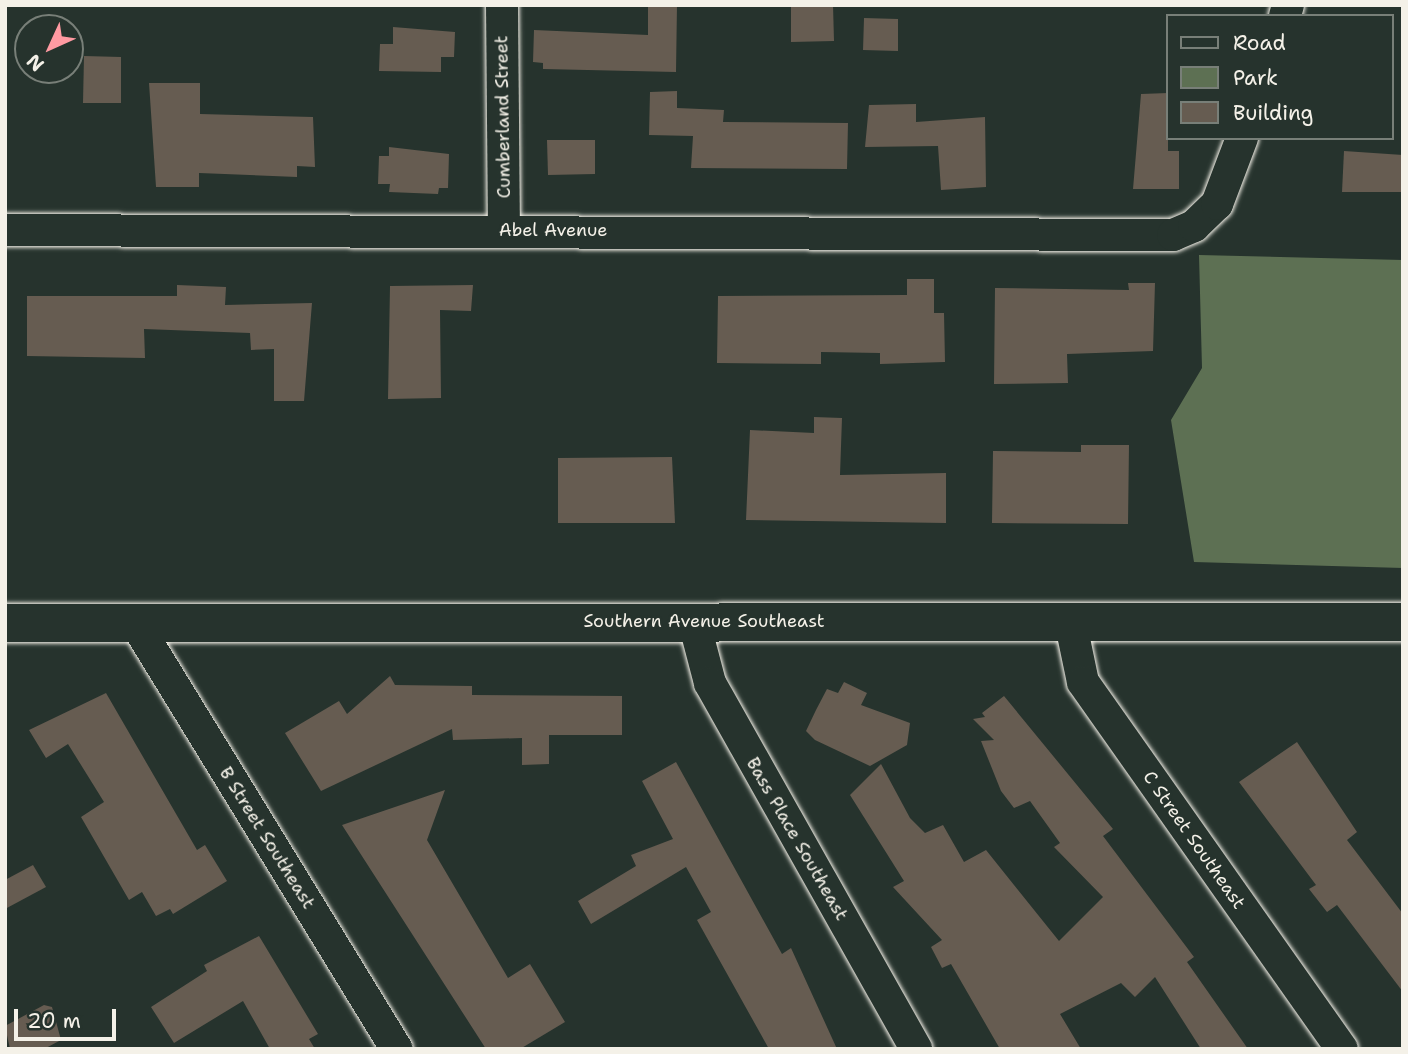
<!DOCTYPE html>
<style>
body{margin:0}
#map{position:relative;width:1408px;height:1054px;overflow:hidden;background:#26332d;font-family:"Shantell Sans",sans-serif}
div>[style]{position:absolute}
.green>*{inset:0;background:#5d7053}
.building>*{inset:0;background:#665c51}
.roads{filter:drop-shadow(0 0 2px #f4f1e8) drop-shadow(0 0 2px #f4f1e8)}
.street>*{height:32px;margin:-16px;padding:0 16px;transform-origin:16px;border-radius:16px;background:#26332d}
.secondary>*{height:38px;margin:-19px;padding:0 19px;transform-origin:19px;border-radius:19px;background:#26332d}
span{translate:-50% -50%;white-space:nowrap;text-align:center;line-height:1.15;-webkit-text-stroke:5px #26332d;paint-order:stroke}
.street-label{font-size:18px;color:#f4f1e8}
.frame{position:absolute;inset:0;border:7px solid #f4f1e8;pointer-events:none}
.legend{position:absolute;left:1166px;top:14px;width:228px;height:126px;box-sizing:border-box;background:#26332d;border:2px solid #787f78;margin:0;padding:9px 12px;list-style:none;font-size:21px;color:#f4f1e8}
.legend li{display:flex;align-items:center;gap:14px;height:35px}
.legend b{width:35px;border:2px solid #787f78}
.north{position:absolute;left:14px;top:14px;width:70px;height:70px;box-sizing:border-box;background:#26332d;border:2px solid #787f78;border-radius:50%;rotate:225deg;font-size:19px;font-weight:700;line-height:28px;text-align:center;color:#f4f1e8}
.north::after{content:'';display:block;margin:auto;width:24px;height:32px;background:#ff9aa2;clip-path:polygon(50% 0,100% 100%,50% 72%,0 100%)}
.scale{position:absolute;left:14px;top:1009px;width:102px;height:32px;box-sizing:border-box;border:4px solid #f4f1e8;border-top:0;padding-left:9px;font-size:21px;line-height:24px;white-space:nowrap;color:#f4f1e8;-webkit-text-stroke:5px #26332d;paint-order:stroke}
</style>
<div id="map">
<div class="green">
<i style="clip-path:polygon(1199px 255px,1403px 260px,1403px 568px,1194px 562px,1171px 420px,1202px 368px)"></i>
</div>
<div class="building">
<i style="clip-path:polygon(648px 5px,677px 5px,676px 72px,543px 69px,543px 63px,533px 62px,534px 30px,648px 35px)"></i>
<i style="clip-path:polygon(791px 5px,833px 5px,834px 41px,791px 42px)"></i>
<i style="clip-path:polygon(864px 18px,898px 19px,898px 51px,863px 50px)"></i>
<i style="clip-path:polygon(393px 27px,455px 32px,454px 57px,441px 57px,441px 72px,379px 71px,380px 44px,393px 44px)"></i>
<i style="clip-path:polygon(84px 56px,121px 57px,121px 103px,83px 103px)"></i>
<i style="clip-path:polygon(149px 83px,200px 83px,200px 114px,313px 117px,315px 167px,297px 166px,297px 177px,199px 173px,199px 187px,156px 187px)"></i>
<i style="clip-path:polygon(677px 91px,677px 108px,724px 110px,723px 122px,848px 123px,847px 169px,691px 168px,693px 136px,649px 135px,650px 92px)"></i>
<i style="clip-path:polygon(1168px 93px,1168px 151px,1179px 151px,1179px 189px,1133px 189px,1141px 94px)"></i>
<i style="clip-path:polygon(916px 104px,916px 122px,985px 117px,986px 187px,941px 190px,938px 146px,865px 147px,869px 105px)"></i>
<i style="clip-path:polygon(547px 140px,595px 140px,595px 174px,548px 175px)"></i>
<i style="clip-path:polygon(389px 147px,449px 154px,448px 188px,439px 188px,438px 194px,389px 192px,390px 184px,378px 184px,379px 156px,389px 156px)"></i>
<i style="clip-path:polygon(1344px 151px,1403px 155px,1403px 192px,1342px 192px)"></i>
<i style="clip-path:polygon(907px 279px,934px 279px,934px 313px,944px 313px,945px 362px,880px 364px,880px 353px,821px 352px,821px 364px,717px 363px,718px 296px,907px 295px)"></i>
<i style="clip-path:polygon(1128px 283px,1155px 283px,1153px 351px,1067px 354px,1068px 383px,994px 384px,995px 288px,1129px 290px)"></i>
<i style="clip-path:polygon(177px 285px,226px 287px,225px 305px,312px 303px,304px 401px,274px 401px,274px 349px,251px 350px,250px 333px,144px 329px,145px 358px,27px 356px,27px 296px,177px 296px)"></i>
<i style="clip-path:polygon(473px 285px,471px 311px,440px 310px,441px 398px,388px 399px,390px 286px)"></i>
<i style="clip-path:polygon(814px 417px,842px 418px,840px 475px,946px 473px,946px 523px,746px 520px,750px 430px,814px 433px)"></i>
<i style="clip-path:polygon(1081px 445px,1129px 445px,1128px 524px,992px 523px,993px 451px,1081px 452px)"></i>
<i style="clip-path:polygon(672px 457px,675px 523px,558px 523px,558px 458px)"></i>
<i style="clip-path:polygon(390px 676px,395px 685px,472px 686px,472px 695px,622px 696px,622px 735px,549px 735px,549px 764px,522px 765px,522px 738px,453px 740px,452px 729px,321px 791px,285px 733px,339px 701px,347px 714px)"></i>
<i style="clip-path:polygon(844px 682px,867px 693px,861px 705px,910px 723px,907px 745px,870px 766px,815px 740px,806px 731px,816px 710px,827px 689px,838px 693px)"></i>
<i style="clip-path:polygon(106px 693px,197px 850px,205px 845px,227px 881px,173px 914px,170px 909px,156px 916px,142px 892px,129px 900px,81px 817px,104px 802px,68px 744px,46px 758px,29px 730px)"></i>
<i style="clip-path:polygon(1004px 696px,1113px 829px,1103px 836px,1194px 957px,1187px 962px,1248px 1049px,1201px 1049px,1155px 977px,1135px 997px,1121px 983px,1060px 1014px,1081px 1049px,1000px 1049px,951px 964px,942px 968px,931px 947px,942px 940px,893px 887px,904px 881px,850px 795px,881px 764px,910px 818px,925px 833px,943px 825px,964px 862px,986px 850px,1059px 941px,1103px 897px,1054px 847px,1060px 843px,1030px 801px,1014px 808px,1001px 791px,981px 741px,994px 740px,973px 719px,985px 717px,982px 713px)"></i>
<i style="clip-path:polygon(1297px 742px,1357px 832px,1347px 840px,1403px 914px,1403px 992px,1337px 905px,1327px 912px,1309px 889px,1316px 885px,1239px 782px)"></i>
<i style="clip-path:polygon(676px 762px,782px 954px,791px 948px,837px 1049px,769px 1049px,697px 920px,711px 912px,686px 867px,591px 924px,578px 901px,636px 866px,631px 855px,673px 839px,642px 781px)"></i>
<i style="clip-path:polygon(445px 790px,427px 840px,508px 978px,530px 964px,565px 1022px,520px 1049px,486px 1049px,342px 825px)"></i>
<i style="clip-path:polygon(33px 865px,46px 887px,5px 909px,5px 880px)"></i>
<i style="clip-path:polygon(259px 936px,318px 1034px,309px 1039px,315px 1049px,270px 1049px,243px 1001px,174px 1043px,151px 1007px,207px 971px,204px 965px)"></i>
<i style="clip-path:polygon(44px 1005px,52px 1007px,61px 1040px,44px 1049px,10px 1049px,5px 1026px)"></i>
</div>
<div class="roads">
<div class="street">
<i style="left:502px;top:5px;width:225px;rotate:89.5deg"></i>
<i style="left:1285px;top:16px;width:11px;rotate:-75deg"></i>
<i style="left:5px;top:230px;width:1168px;rotate:0.25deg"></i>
<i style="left:1173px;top:235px;width:23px;rotate:-23deg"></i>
<i style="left:1194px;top:226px;width:32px;rotate:-44deg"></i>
<i style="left:1217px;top:204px;width:71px;rotate:-69.3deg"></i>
<i style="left:1070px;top:620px;width:63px;rotate:78.2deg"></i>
<i style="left:1083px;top:682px;width:449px;rotate:54.8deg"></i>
<i style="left:694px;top:622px;width:63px;rotate:75.3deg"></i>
<i style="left:710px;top:683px;width:420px;rotate:60.6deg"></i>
<i style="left:138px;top:627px;width:495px;rotate:58.5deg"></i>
</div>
<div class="secondary">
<i style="left:5px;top:623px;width:1398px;rotate:-0.04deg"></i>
</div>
</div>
<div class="street-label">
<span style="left:503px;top:117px;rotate:-91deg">Cumberland Street</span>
<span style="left:553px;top:230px">Abel Avenue</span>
<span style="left:704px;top:621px">Southern Avenue Southeast</span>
<span style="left:267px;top:838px;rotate:58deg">B Street Southeast</span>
<span style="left:797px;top:839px;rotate:60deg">Bass Place Southeast</span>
<span style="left:1194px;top:840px;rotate:55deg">C Street Southeast</span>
</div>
<div class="frame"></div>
<ul class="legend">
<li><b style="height:9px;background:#26332d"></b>Road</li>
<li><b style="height:19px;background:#5d7053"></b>Park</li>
<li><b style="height:19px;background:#665c51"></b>Building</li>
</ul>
<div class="north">N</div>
<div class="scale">20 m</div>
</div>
